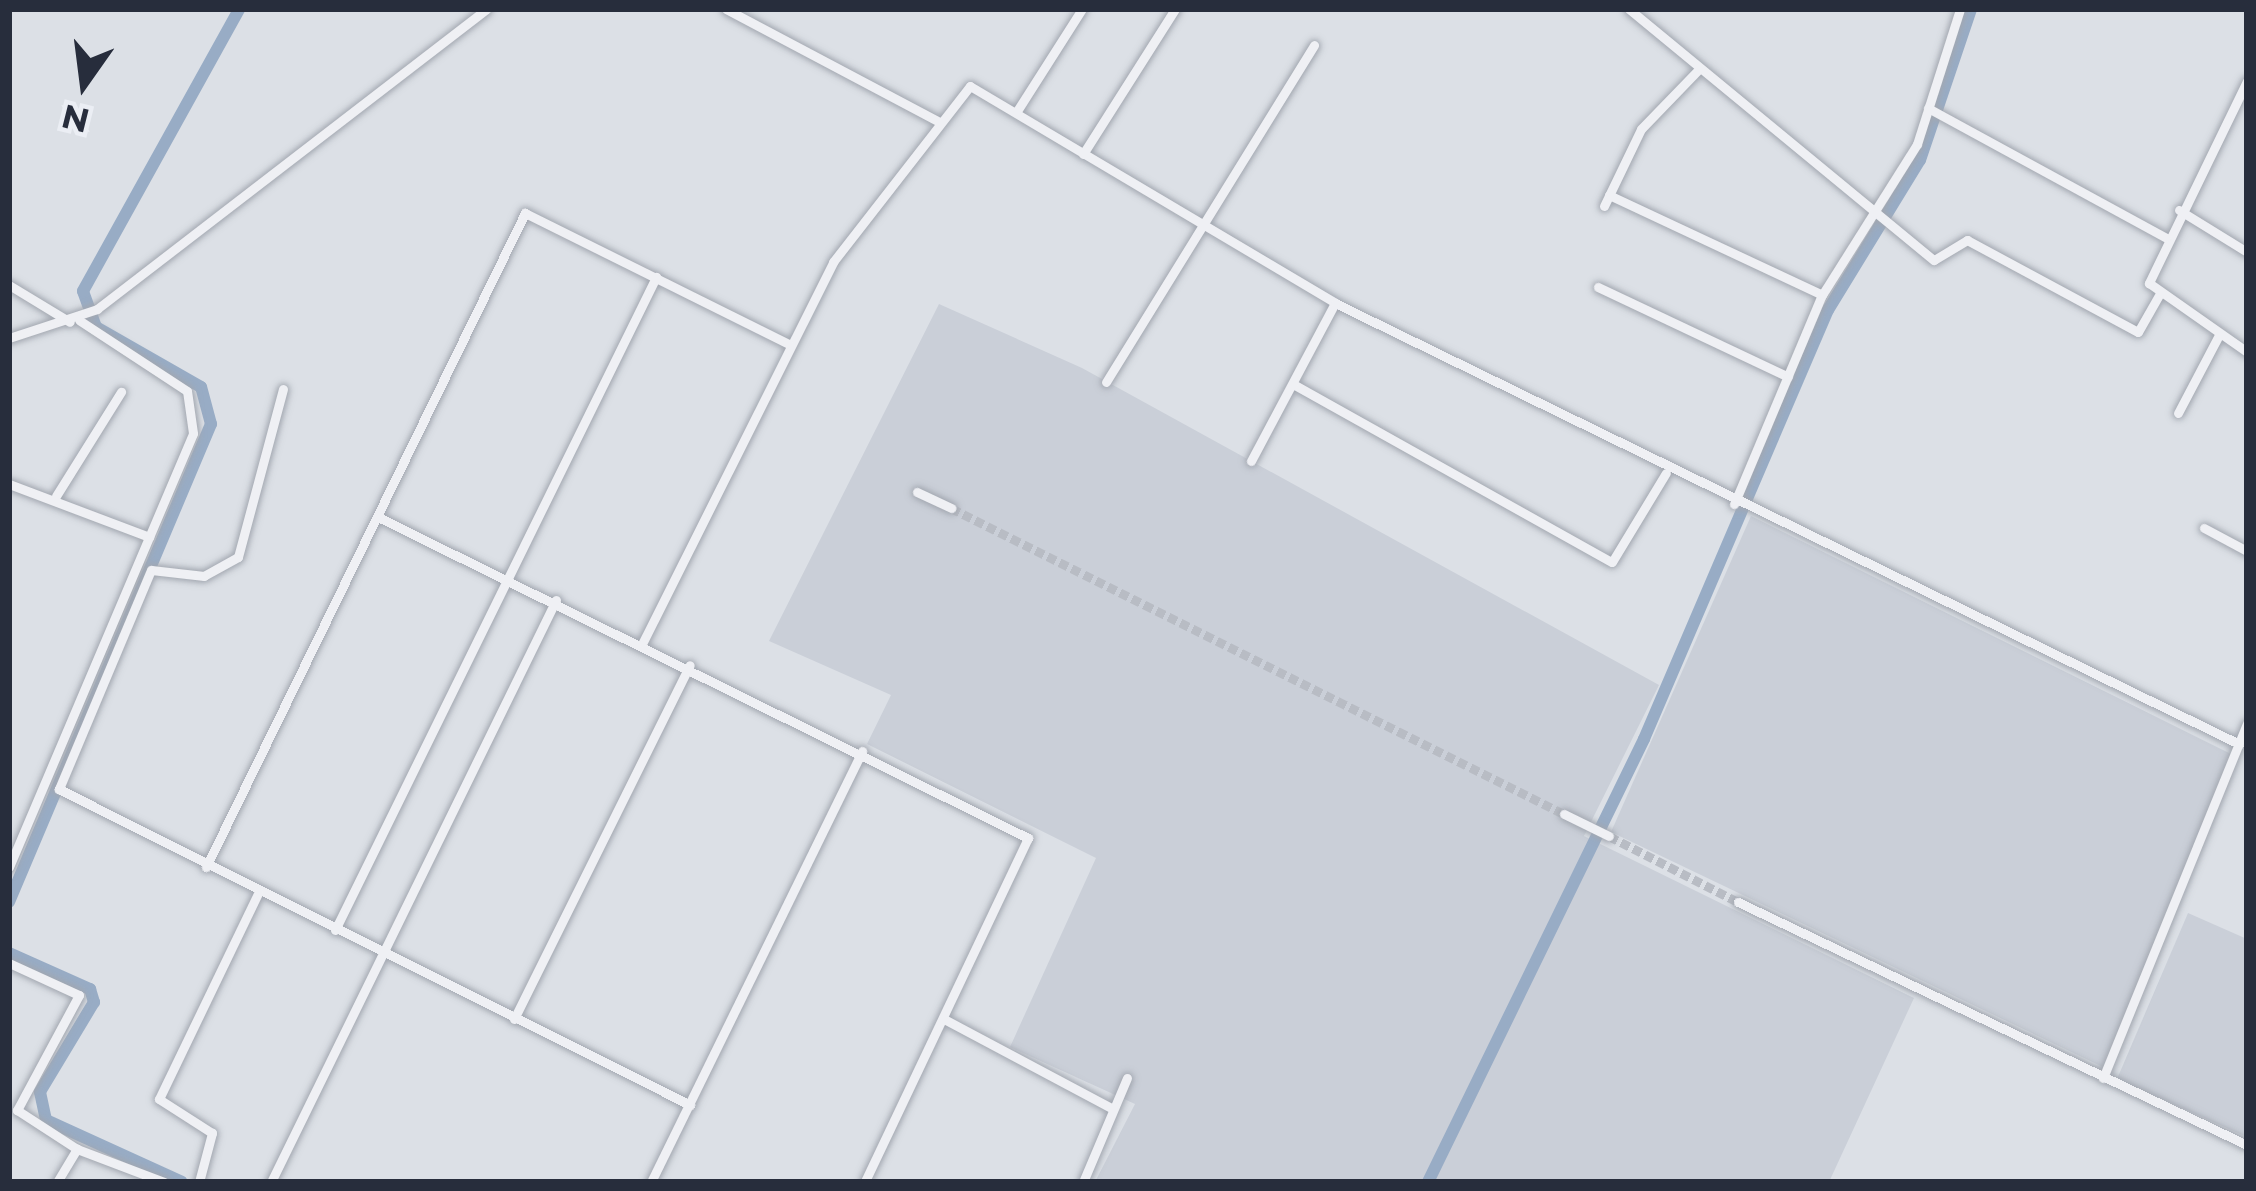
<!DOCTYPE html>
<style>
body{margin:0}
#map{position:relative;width:2256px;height:1191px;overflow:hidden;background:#dce0e6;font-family:Montserrat,sans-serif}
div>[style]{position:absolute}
.built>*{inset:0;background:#cacfd8}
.canal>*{height:12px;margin:-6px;padding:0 6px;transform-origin:6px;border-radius:6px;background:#98acc5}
.street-tunnel>*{height:9px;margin-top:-4.5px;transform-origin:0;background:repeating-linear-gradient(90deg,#b8bcc4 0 9px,transparent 0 13.5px)}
.roads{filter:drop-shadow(0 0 3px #a2a7b0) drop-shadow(0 0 3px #a2a7b0)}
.street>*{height:9px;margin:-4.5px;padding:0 4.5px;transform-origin:4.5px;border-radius:4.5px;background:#eff0f4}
span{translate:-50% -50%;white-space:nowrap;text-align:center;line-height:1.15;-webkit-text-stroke:9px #ebeef4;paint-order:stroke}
.frame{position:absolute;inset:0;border:12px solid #272d3c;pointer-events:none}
.north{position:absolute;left:24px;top:24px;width:120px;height:120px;-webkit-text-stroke:9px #ebeef4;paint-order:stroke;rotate:194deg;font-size:33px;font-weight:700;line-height:48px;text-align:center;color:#272d3c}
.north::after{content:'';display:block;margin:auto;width:42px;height:54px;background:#272d3c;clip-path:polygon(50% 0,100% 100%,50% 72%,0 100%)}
</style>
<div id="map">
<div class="built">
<i style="clip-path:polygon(939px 304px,1082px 368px,1659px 685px,1584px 836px,1914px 998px,1829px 1182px,1095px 1182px,1135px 1104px,1010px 1047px,1096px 858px,867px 744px,891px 695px,769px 641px)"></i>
<i style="clip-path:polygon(1751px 516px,2233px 755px,2105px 1068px,1611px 832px)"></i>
<i style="clip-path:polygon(2188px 913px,2247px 939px,2247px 1137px,2117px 1079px)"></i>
</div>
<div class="canal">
<i style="left:9px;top:902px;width:519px;rotate:-67.09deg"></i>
<i style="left:211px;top:424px;width:38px;rotate:-105deg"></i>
<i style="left:201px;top:387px;width:121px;rotate:-150.3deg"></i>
<i style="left:96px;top:327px;width:38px;rotate:-110deg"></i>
<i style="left:83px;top:291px;width:322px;rotate:-61deg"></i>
<i style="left:9px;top:953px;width:89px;rotate:24deg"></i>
<i style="left:90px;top:989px;width:14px;rotate:73deg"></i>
<i style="left:94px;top:1002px;width:105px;rotate:121deg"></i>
<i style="left:40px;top:1092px;width:29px;rotate:78deg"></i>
<i style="left:46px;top:1120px;width:149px;rotate:24.5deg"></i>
<i style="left:1428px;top:1182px;width:493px;rotate:-64deg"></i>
<i style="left:1644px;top:739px;width:467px;rotate:-66.8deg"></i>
<i style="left:1828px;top:310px;width:176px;rotate:-58.5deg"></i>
<i style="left:1920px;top:160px;width:159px;rotate:-71.3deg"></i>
</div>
<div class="street-tunnel">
<i style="left:951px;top:508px;width:685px;rotate:26.53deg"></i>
<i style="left:1609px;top:836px;width:145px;rotate:27.1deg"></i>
</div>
<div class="roads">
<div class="street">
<i style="left:726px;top:9px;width:241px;rotate:27.9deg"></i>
<i style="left:1629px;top:9px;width:395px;rotate:39.5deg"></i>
<i style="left:1934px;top:260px;width:39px;rotate:-31deg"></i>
<i style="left:1967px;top:240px;width:194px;rotate:28.3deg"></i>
<i style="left:2138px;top:332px;width:43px;rotate:-60.4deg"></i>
<i style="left:2247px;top:81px;width:225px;rotate:115.9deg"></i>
<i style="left:2149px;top:283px;width:120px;rotate:35.1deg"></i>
<i style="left:1928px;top:108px;width:271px;rotate:28.6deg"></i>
<i style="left:1017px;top:111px;width:121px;rotate:-57.5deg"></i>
<i style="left:1083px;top:154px;width:172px;rotate:-57.6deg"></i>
<i style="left:1609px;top:195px;width:235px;rotate:25.1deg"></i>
<i style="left:1604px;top:206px;width:85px;rotate:-64.3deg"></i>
<i style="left:1641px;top:129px;width:83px;rotate:-46deg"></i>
<i style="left:2179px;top:210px;width:80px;rotate:31.7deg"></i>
<i style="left:9px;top:285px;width:71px;rotate:31.2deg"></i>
<i style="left:1598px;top:287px;width:210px;rotate:25.3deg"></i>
<i style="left:9px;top:338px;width:93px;rotate:-18.2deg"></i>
<i style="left:97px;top:309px;width:491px;rotate:-37.6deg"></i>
<i style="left:1106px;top:382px;width:396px;rotate:-58.3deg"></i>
<i style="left:1293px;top:384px;width:365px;rotate:29.2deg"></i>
<i style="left:1612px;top:562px;width:104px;rotate:-58.8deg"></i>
<i style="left:283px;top:389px;width:174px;rotate:105deg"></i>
<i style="left:238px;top:557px;width:39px;rotate:151deg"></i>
<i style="left:204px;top:576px;width:53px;rotate:-173.5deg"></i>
<i style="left:151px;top:570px;width:238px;rotate:112.8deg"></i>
<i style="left:59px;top:789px;width:706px;rotate:26.6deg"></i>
<i style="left:2178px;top:413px;width:88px;rotate:-62.3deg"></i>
<i style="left:1251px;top:461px;width:179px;rotate:-62deg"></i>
<i style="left:9px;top:484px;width:150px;rotate:20.7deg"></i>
<i style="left:917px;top:492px;width:38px;rotate:25deg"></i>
<i style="left:56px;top:496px;width:123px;rotate:-58deg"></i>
<i style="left:1734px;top:504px;width:227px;rotate:-67.2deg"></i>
<i style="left:1822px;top:295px;width:178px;rotate:-57.8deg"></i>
<i style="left:1917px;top:144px;width:142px;rotate:-72.3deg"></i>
<i style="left:378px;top:517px;width:725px;rotate:26.28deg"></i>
<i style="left:1028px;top:838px;width:381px;rotate:115.4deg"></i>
<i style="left:2204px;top:528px;width:49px;rotate:28.1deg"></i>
<i style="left:643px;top:642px;width:425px;rotate:-63.4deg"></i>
<i style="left:833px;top:262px;width:223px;rotate:-52.1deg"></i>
<i style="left:970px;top:86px;width:425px;rotate:30.7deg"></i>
<i style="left:1335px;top:303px;width:1006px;rotate:26deg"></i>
<i style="left:1564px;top:814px;width:50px;rotate:26.1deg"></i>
<i style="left:9px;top:867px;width:471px;rotate:-67deg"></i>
<i style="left:193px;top:433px;width:42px;rotate:-98.1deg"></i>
<i style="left:187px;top:391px;width:129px;rotate:-146.7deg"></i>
<i style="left:206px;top:867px;width:728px;rotate:-64deg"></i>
<i style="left:525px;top:213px;width:295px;rotate:26.4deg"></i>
<i style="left:1738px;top:902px;width:564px;rotate:25.52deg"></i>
<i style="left:335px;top:930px;width:728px;rotate:-63.82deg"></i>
<i style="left:9px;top:963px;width:77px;rotate:24.6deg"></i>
<i style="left:79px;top:995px;width:131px;rotate:118.3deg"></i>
<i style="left:17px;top:1110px;width:72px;rotate:33deg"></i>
<i style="left:77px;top:1149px;width:93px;rotate:20.8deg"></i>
<i style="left:514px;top:1019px;width:395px;rotate:-63.6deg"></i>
<i style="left:944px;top:1019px;width:191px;rotate:28deg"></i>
<i style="left:2103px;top:1078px;width:382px;rotate:-67.9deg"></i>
<i style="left:57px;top:1182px;width:39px;rotate:-59deg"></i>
<i style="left:199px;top:1182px;width:51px;rotate:-75.1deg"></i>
<i style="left:212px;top:1133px;width:63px;rotate:-147.3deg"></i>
<i style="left:159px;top:1099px;width:229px;rotate:-64.3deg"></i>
<i style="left:271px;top:1182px;width:648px;rotate:-63.91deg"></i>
<i style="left:651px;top:1182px;width:480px;rotate:-63.9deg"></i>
<i style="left:1083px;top:1182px;width:113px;rotate:-67.1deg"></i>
</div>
</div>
<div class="frame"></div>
<div class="north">N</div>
</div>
